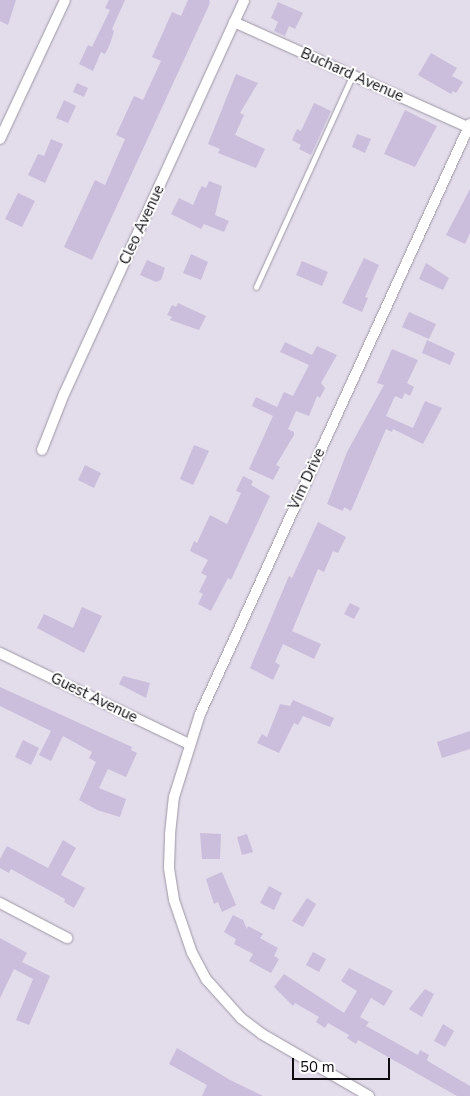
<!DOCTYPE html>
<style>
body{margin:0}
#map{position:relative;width:470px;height:1096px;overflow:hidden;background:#e3dceb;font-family:"Nunito Sans",sans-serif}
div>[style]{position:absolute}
.building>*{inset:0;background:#cbbedc}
.roads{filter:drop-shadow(0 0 1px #9d97a5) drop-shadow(0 0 1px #9d97a5)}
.service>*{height:5px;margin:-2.5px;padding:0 2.5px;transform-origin:2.5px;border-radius:2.5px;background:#fff}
.minor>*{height:10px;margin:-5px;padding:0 5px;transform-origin:5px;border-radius:5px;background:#fff}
span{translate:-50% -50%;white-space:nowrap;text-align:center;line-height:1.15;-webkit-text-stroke:4px #fff;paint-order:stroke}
.street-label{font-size:15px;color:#0d0b10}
.scale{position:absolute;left:292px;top:1058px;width:98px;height:22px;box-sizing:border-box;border:2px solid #0d0b10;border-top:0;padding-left:6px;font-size:15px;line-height:18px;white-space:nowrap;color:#0d0b10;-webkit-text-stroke:4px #fff;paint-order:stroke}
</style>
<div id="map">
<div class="building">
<i style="clip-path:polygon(0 0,16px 0,8px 25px,0 21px)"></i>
<i style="clip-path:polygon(109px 0,125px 0,112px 29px,114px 31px,110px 44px,105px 54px,101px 52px,93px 71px,79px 64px,88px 45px,92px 47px,110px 10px,105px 8px)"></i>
<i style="clip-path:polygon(188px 0,209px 0,210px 3px,92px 260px,64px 247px,95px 180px,105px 185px,125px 139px,116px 135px,134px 96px,143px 100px,161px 61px,152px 57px,172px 12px,181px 16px)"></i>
<i style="clip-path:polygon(278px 2px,303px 13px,295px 29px,289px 26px,285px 36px,274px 31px,278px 22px,271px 18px)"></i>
<i style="clip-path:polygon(431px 53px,457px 68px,452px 76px,463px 82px,456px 93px,453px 91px,451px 94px,418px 75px)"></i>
<i style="clip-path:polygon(236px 74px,258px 83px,240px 113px,244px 115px,235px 135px,265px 149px,256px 168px,218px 153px,220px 149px,208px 144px)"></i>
<i style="clip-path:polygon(77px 83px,88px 88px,84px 97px,73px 92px)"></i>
<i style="clip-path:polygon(64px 100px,76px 106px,68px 123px,56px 118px)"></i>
<i style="clip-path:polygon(314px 103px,331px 111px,311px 155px,299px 149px,301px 145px,292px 140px,297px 129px,301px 131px)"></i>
<i style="clip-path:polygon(405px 110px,437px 126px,415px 167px,384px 154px)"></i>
<i style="clip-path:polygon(357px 134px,371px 139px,365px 153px,352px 147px)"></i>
<i style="clip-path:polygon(51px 139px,63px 144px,45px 183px,28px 175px,38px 154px,44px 156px)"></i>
<i style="clip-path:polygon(209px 181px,222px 186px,215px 215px,229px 221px,224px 232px,204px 224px,201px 229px,171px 214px,179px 198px,193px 205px,199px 191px,202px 186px,206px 188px)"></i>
<i style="clip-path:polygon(470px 189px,470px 233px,465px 244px,446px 235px)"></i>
<i style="clip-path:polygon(18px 193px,35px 201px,22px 227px,5px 219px)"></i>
<i style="clip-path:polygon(191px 254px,208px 262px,201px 280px,183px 273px)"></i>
<i style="clip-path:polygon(364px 258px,379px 265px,365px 297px,368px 298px,362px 312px,342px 303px)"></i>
<i style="clip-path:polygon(147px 260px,165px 268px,161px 280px,156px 282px,140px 275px)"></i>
<i style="clip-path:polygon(302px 261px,328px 272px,322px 286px,296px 275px)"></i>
<i style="clip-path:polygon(426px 263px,449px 278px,443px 290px,419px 279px)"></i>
<i style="clip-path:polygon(178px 303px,206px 316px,199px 330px,170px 320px,172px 317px,167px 315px,172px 305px,176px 307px)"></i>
<i style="clip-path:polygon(409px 312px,436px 324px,429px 339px,402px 327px)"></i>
<i style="clip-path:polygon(427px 340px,455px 353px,450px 365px,422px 353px)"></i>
<i style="clip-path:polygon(285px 342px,312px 355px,317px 346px,337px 355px,321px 383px,325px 388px,320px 398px,317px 396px,309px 416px,296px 411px,288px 429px,294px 432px,294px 435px,276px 465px,280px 467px,273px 480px,249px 469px,273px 416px,252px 406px,256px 397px,277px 407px,284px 392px,293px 396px,309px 365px,280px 352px)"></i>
<i style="clip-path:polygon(392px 349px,418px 360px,407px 383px,414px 387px,410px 396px,405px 393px,402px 399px,395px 396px,386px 416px,413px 428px,425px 401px,442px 408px,423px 444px,393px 429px,392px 432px,386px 429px,351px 511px,344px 507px,343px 511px,327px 504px,347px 452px,384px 385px,377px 383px)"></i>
<i style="clip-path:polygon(194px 445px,209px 451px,193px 485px,180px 479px)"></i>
<i style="clip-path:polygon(85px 465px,101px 473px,94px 488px,78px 480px)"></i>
<i style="clip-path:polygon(243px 476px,253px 481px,251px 485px,270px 496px,231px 580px,228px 578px,211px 611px,198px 604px,203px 594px,199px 592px,207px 576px,201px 573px,208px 560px,190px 551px,194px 541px,197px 543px,210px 515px,227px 524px,241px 493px,236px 491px)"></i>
<i style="clip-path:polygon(318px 522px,346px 537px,338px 553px,333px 551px,324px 572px,318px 569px,292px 631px,321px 644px,314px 659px,283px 644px,275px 662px,280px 665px,273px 680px,250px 668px,289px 576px,292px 578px)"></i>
<i style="clip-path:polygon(350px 603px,360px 608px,354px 619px,344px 614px)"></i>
<i style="clip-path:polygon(82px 607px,102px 616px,84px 653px,37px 628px,44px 614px,73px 628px)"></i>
<i style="clip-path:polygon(123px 676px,150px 683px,146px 698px,119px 684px)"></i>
<i style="clip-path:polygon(0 687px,132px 747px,131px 750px,137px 753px,126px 777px,108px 769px,99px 788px,126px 799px,120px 817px,97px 810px,79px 800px,96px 762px,89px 758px,92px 752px,63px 736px,51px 761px,39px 755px,51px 731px,0 706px)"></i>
<i style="clip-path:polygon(293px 700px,334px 718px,330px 727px,303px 716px,298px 725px,294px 723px,279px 753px,257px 743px,262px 734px,267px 737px,280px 704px,290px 706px)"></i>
<i style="clip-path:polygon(470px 731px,470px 749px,442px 758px,437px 742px)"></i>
<i style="clip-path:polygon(23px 740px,39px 748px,31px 765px,15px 757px)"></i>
<i style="clip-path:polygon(200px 833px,221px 834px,220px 859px,202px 859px)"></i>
<i style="clip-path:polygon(247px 834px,253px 852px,242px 855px,237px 837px)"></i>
<i style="clip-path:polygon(63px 840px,76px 848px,61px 875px,85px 888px,74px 908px,64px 902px,65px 899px,11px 869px,9px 873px,0 868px,0 859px,7px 846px,48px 868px)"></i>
<i style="clip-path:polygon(222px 872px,236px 905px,222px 912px,218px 902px,214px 904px,206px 879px)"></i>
<i style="clip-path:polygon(269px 886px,282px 893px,274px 910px,260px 903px)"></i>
<i style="clip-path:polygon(307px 898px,316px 904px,303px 927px,292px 921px)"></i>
<i style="clip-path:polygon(233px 915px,243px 920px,247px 929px,248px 926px,263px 934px,260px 938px,278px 948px,274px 956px,279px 959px,271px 973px,249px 961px,253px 954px,234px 944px,236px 939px,224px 932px)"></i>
<i style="clip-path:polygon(0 938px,27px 953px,22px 962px,50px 976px,29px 1025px,16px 1020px,33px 979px,14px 969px,0 998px)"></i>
<i style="clip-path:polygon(313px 952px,326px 959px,319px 972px,306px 965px)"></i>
<i style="clip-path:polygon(349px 968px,393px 991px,384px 1006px,371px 998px,360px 1017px,369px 1022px,366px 1026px,418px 1055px,420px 1050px,429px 1055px,427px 1060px,431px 1063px,470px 1086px,470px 1096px,457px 1096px,358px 1040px,356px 1044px,347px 1038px,349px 1035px,328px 1023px,325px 1028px,316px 1022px,319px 1017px,295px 1003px,293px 1006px,274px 987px,284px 974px,344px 1013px,357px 991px,341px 981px)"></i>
<i style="clip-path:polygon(425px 989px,434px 994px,422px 1017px,409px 1009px)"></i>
<i style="clip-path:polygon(443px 1024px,454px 1031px,445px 1047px,434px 1041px)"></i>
<i style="clip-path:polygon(177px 1048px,230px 1080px,263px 1096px,202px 1096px,207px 1085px,169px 1064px)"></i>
</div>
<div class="roads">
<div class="service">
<i style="left:256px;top:287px;width:232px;rotate:-65.5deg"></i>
</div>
<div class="minor">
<i style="left:234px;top:22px;width:259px;rotate:24.2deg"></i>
<i style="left:0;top:139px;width:153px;rotate:-64.9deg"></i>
<i style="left:42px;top:450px;width:60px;rotate:-68.6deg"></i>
<i style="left:64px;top:394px;width:433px;rotate:-65.4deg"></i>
<i style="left:0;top:653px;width:210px;rotate:25.7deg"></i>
<i style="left:0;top:903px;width:76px;rotate:27.6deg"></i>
<i style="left:369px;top:1096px;width:124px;rotate:-149.9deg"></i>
<i style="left:262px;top:1034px;width:26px;rotate:-143deg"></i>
<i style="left:241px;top:1018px;width:52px;rotate:-131.9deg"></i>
<i style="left:206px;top:979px;width:30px;rotate:-118deg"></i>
<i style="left:192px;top:953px;width:56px;rotate:-108.8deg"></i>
<i style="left:174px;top:900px;width:33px;rotate:-99deg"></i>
<i style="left:169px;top:867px;width:33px;rotate:-88deg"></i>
<i style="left:170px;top:834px;width:37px;rotate:-84deg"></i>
<i style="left:174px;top:797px;width:87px;rotate:-72.6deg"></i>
<i style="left:200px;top:714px;width:649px;rotate:-65.41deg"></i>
</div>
</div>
<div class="street-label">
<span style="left:352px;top:75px;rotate:24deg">Buchard Avenue</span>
<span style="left:142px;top:225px;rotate:-65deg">Cleo Avenue</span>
<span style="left:307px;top:479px;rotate:-65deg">Vim Drive</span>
<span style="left:94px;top:698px;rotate:26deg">Guest Avenue</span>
</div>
<div class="scale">50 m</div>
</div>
